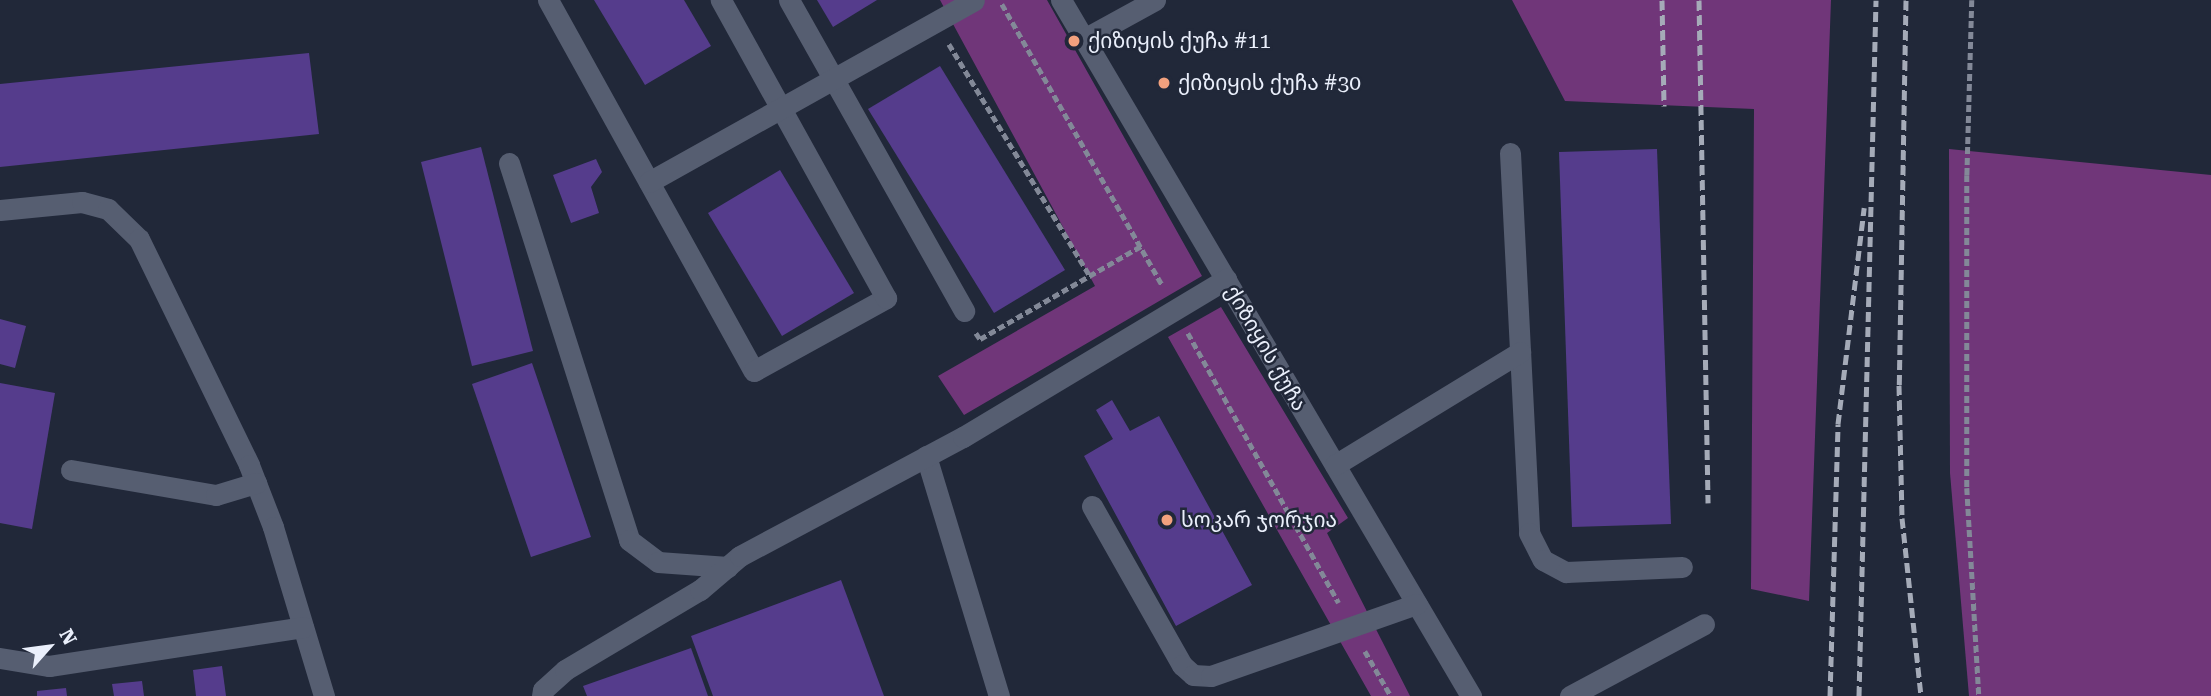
<!DOCTYPE html>
<meta charset="utf-8">
<style>
body{margin:0}
#map{position:relative;width:2211px;height:696px;overflow:hidden;background:#212839;font-family:"Roboto Serif","Noto Sans Georgian",serif}
div>[style]{position:absolute}
.green>*{inset:0;background:#703679}
.building>*{inset:0;background:#553c8c}
.path>*{height:4.5px;margin-top:-2.25px;transform-origin:0;background:repeating-linear-gradient(90deg,#838998 0 7px,transparent 0 10.5px)}
.minor>*{height:21px;margin:-10.5px;padding:0 10.5px;transform-origin:10.5px;border-radius:10.5px;background:#565e71}
.rail>*{height:5px;margin-top:-2.5px;transform-origin:0;background:repeating-linear-gradient(90deg,#a5abb8 0 10px,transparent 0 15px)}
.dots>*{width:19px;height:19px;translate:-50% -50%;box-sizing:border-box;border:4px solid #212839;border-radius:50%}
span{translate:-50% -50%;white-space:nowrap;text-align:center;line-height:1.15;-webkit-text-stroke:5px #212839;paint-order:stroke}
.poi-label{font-size:21px;color:#eaeffb}
.left{translate:0 -50%;text-align:left}
.street-label{font-size:21px;color:#eaeffb}
.north{position:absolute;left:14px;top:612px;width:70px;height:70px;-webkit-text-stroke:5px #212839;paint-order:stroke;rotate:62deg;font-size:19px;font-weight:700;line-height:28px;text-align:center;color:#eaeffb}
.north::after{content:'';display:block;margin:auto;width:24px;height:32px;background:#eaeffb;clip-path:polygon(50% 0,100% 100%,50% 72%,0 100%)}
</style>
<div id="map">
<div class="green">
<i style="clip-path:polygon(940px 0,1047px 0,1202px 276px,964px 415px,938px 376px,1095px 286px)"></i>
<i style="clip-path:polygon(1512px 0,1831px 0,1809px 601px,1751px 589px,1754px 109px,1565px 101px)"></i>
<i style="clip-path:polygon(1949px 149px,2211px 175px,2211px 696px,1969px 696px,1950px 473px)"></i>
<i style="clip-path:polygon(1221px 307px,1348px 518px,1327px 533px,1410px 696px,1371px 696px,1168px 337px)"></i>
</div>
<div class="building">
<i style="clip-path:polygon(594px 0,684px 0,711px 46px,645px 85px)"></i>
<i style="clip-path:polygon(817px 0,877px 0,833px 27px)"></i>
<i style="clip-path:polygon(309px 53px,319px 134px,0 167px,0 84px)"></i>
<i style="clip-path:polygon(940px 66px,1065px 270px,994px 313px,868px 109px)"></i>
<i style="clip-path:polygon(481px 147px,533px 351px,472px 366px,421px 162px)"></i>
<i style="clip-path:polygon(1657px 149px,1671px 524px,1572px 527px,1559px 152px)"></i>
<i style="clip-path:polygon(596px 159px,602px 172px,591px 187px,599px 213px,571px 223px,553px 175px)"></i>
<i style="clip-path:polygon(780px 170px,854px 293px,782px 336px,708px 213px)"></i>
<i style="clip-path:polygon(0 319px,26px 326px,15px 368px,0 364px)"></i>
<i style="clip-path:polygon(532px 363px,591px 537px,531px 557px,472px 384px)"></i>
<i style="clip-path:polygon(0 383px,55px 393px,32px 529px,0 523px)"></i>
<i style="clip-path:polygon(1112px 400px,1130px 431px,1159px 416px,1252px 585px,1176px 626px,1084px 456px,1113px 439px,1096px 410px)"></i>
<i style="clip-path:polygon(841px 580px,884px 696px,713px 696px,691px 636px)"></i>
<i style="clip-path:polygon(691px 648px,708px 696px,587px 696px,583px 686px)"></i>
<i style="clip-path:polygon(222px 666px,226px 696px,196px 696px,193px 670px)"></i>
<i style="clip-path:polygon(142px 681px,144px 696px,114px 696px,112px 684px)"></i>
<i style="clip-path:polygon(66px 688px,67px 696px,37px 696px,37px 691px)"></i>
</div>
<div class="path">
<i style="left:1972px;top:0;width:175px;rotate:91.6deg"></i>
<i style="left:1967px;top:175px;width:313px;rotate:90deg"></i>
<i style="left:1967px;top:488px;width:208px;rotate:86.7deg"></i>
<i style="left:1002px;top:4px;width:323px;rotate:60.3deg"></i>
<i style="left:949px;top:44px;width:271px;rotate:58.7deg"></i>
<i style="left:976px;top:333px;width:7px;rotate:56deg"></i>
<i style="left:980px;top:339px;width:186px;rotate:-30deg"></i>
<i style="left:1188px;top:333px;width:309px;rotate:60.8deg"></i>
<i style="left:1365px;top:651px;width:52px;rotate:60deg"></i>
</div>
<div class="minor">
<i style="left:548px;top:0;width:424px;rotate:61deg"></i>
<i style="left:754px;top:371px;width:151px;rotate:-28.9deg"></i>
<i style="left:886px;top:298px;width:341px;rotate:-119deg"></i>
<i style="left:789px;top:0;width:357px;rotate:60.6deg"></i>
<i style="left:1061px;top:0;width:808px;rotate:59.5deg"></i>
<i style="left:1084px;top:39px;width:81px;rotate:-28.8deg"></i>
<i style="left:1510px;top:153px;width:380px;rotate:87.1deg"></i>
<i style="left:1529px;top:533px;width:30px;rotate:63deg"></i>
<i style="left:1543px;top:560px;width:26px;rotate:28deg"></i>
<i style="left:1566px;top:572px;width:116px;rotate:-2.5deg"></i>
<i style="left:509px;top:163px;width:396px;rotate:72.3deg"></i>
<i style="left:629px;top:540px;width:36px;rotate:37deg"></i>
<i style="left:658px;top:562px;width:70px;rotate:4.1deg"></i>
<i style="left:649px;top:182px;width:372px;rotate:-29.2deg"></i>
<i style="left:0;top:210px;width:82px;rotate:-5.6deg"></i>
<i style="left:82px;top:202px;width:27px;rotate:15deg"></i>
<i style="left:108px;top:209px;width:43px;rotate:44.1deg"></i>
<i style="left:139px;top:239px;width:251px;rotate:64deg"></i>
<i style="left:249px;top:465px;width:66px;rotate:68.8deg"></i>
<i style="left:273px;top:527px;width:177px;rotate:73.2deg"></i>
<i style="left:926px;top:456px;width:251px;rotate:73.1deg"></i>
<i style="left:1335px;top:465px;width:217px;rotate:-31.4deg"></i>
<i style="left:71px;top:470px;width:147px;rotate:9.8deg"></i>
<i style="left:216px;top:495px;width:42px;rotate:-16.7deg"></i>
<i style="left:1092px;top:506px;width:183px;rotate:60.5deg"></i>
<i style="left:1182px;top:665px;width:15px;rotate:42deg"></i>
<i style="left:1193px;top:675px;width:18px;rotate:3deg"></i>
<i style="left:1211px;top:676px;width:218px;rotate:-19.3deg"></i>
<i style="left:0;top:658px;width:50px;rotate:9.3deg"></i>
<i style="left:49px;top:666px;width:257px;rotate:-8.7deg"></i>
<i style="left:542px;top:696px;width:6px;rotate:-81deg"></i>
<i style="left:543px;top:690px;width:30px;rotate:-42deg"></i>
<i style="left:565px;top:670px;width:157px;rotate:-30.7deg"></i>
<i style="left:700px;top:590px;width:52px;rotate:-40.4deg"></i>
<i style="left:740px;top:556px;width:253px;rotate:-28.1deg"></i>
<i style="left:963px;top:437px;width:307px;rotate:-31deg"></i>
<i style="left:1570px;top:696px;width:152px;rotate:-28.2deg"></i>
</div>
<div class="rail">
<i style="left:1662px;top:0;width:106px;rotate:88.9deg"></i>
<i style="left:1699px;top:0;width:503px;rotate:88.97deg"></i>
<i style="left:1906px;top:0;width:385px;rotate:91deg"></i>
<i style="left:1899px;top:385px;width:133px;rotate:88.7deg"></i>
<i style="left:1902px;top:518px;width:179px;rotate:83.9deg"></i>
<i style="left:1830px;top:696px;width:272px;rotate:-88.3deg"></i>
<i style="left:1838px;top:424px;width:218px;rotate:-83.1deg"></i>
<i style="left:1859px;top:696px;width:696px;rotate:-88.6deg"></i>
</div>
<div class="dots">
<i style="left:1074px;top:41px;background:#f2a17e"></i>
<i style="left:1164px;top:83px;background:#f2a17e"></i>
<i style="left:1167px;top:520px;background:#f2a17e"></i>
</div>
<div class="poi-label">
<span class="left" style="left:1088px;top:41px">ქიზიყის ქუჩა #11</span>
<span class="left" style="left:1178px;top:83px">ქიზიყის ქუჩა #30</span>
<span class="left" style="left:1181px;top:520px">სოკარ ჯორჯია</span>
</div>
<div class="street-label">
<span style="left:1266px;top:348px;rotate:60deg">ქიზიყის ქუჩა</span>
</div>
<div class="north">N</div>
</div>
